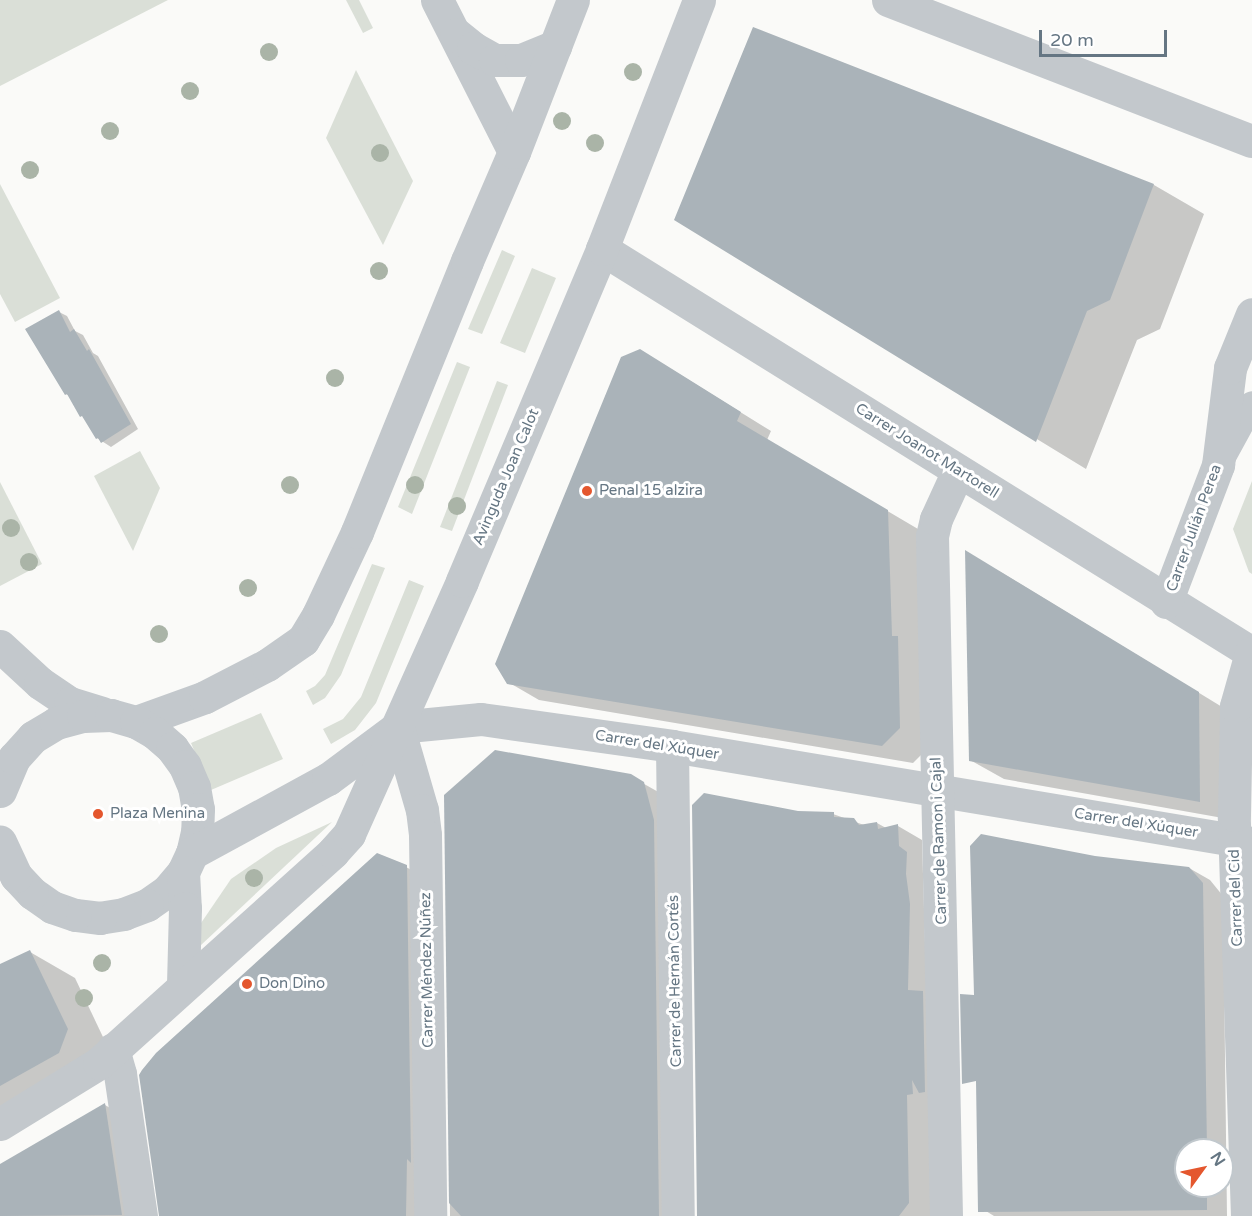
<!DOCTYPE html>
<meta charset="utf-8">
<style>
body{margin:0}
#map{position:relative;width:1252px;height:1216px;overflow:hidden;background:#fafaf8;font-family:"Varela Round",sans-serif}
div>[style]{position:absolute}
.green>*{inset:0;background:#dadfd7}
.shadow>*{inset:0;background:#0003}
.building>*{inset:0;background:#aab3b9}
.lane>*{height:26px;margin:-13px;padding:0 13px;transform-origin:13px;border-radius:13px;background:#c3c8cc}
.street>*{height:33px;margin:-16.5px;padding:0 16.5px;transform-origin:16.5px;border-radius:16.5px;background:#c3c8cc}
.trees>*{width:18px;height:18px;margin:-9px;border-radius:50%;background:#aab4a7}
.dots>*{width:16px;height:16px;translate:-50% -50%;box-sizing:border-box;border:3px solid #fff;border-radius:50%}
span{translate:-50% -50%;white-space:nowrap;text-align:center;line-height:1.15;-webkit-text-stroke:6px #fff;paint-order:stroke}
.street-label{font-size:15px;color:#657683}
.poi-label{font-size:15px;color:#657683}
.left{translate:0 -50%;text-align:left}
.north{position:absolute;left:1174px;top:1138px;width:60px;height:60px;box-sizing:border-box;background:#fff;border:2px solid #c1c8cd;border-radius:50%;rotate:57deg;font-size:16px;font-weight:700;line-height:24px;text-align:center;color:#657683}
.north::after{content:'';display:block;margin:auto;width:21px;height:27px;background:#e4572e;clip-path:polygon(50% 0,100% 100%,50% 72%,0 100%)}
.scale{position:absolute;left:1039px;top:30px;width:128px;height:27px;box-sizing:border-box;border:3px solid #657683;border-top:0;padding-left:8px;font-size:18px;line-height:21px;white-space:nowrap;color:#657683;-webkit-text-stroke:4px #fff;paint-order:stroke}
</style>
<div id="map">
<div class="green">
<i style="clip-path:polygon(0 0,168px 0,0 86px)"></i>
<i style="clip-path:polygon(346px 0,359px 0,373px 28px,363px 33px)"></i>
<i style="clip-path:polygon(356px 70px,413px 181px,383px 245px,326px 138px)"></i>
<i style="clip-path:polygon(0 184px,60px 298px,15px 322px,0 294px)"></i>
<i style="clip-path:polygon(502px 250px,515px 256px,482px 334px,468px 329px)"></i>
<i style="clip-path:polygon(532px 268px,556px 278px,525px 353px,500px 343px)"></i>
<i style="clip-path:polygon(457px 362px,470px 367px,412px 514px,398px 507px)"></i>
<i style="clip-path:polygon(497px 381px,508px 385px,452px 531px,440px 527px)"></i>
<i style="clip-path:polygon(140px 451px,160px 488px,133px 551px,94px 476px)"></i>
<i style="clip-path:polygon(1252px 481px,1252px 574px,1249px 572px,1233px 529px)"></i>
<i style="clip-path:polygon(0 482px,42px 564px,0 586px)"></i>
<i style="clip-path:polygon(372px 564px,385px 568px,341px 675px,325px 698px,313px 705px,306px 691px,315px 686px,325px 675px)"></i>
<i style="clip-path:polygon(409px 580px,424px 586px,376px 703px,355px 730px,331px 744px,323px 729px,343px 719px,361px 697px)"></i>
<i style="clip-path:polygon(261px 713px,283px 759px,211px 790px,191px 743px)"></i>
<i style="clip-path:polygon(332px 822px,200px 946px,199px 926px,231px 879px,276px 848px)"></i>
</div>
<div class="shadow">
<i style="clip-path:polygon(754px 29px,1154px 185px,1204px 214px,1160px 329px,1137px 340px,1086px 469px,676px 219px)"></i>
<i style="clip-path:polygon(59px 312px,67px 316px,75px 331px,83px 335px,93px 353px,98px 356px,138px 429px,111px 447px,97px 438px,71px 397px,66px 394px)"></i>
<i style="clip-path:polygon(671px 369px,771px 431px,767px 440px,918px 529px,930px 746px,913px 763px,539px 700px,508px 682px)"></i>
<i style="clip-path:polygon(999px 571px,1232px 713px,1234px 820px,1004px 779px,970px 760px)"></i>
<i style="clip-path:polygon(630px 776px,669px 798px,683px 1216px,450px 1216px,446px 796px)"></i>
<i style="clip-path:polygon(798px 812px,833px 814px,864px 825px,877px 823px,886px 828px,898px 826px,922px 840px,933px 1216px,698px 1216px)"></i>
<i style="clip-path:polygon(evenodd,1095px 858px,1189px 868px,1210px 880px,1223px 896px,1227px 1216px,994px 1216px,981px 1208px,976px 997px,1095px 858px,1186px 1150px,1222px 1150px,1222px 1186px,1186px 1186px,1186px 1150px)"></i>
<i style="clip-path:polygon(406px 867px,431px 881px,435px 1216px,161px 1216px)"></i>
<i style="clip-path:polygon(30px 952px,75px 978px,112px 1056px,0 1137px,0 966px)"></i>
<i style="clip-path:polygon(105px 1105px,129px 1119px,144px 1216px,0 1216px,0 1166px)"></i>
</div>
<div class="building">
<i style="clip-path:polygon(753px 27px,1154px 184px,1110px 300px,1087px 311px,1036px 442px,674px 220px)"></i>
<i style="clip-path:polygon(59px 310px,70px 332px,74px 329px,87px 351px,89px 349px,131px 424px,101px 443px,98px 438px,96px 439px,82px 416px,80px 417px,67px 394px,65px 395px,25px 329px)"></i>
<i style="clip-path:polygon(640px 349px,741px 412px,737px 421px,888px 510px,892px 636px,898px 636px,900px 728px,882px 746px,507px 684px,495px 664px,621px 357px)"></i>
<i style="clip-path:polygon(965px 550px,1199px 692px,1200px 802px,969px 761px)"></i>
<i style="clip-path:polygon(495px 750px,631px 774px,644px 782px,654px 820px,659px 1216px,461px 1216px,449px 1203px,444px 795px)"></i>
<i style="clip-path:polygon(704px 793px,798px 811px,834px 812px,834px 817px,854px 818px,859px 825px,877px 822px,878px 829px,898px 824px,899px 846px,907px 852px,906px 874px,910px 904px,908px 990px,923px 991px,925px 1092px,919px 1093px,912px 1080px,913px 1094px,907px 1095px,909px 1203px,899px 1216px,697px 1216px,692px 805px)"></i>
<i style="clip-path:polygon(981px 834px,1095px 856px,1189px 867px,1203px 883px,1207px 1150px,1186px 1150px,1186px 1186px,1207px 1186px,1207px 1210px,978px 1212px,976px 1081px,962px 1084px,960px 994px,974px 995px,970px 846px)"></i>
<i style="clip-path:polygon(377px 853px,407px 865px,411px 1163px,407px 1159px,406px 1216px,159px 1216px,139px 1075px,142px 1070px,156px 1053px)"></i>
<i style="clip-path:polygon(30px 950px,68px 1029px,59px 1053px,0 1086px,0 964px)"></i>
<i style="clip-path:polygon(105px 1103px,122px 1215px,0 1216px,0 1164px)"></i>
</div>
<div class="lane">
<i style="left:1223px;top:457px;width:60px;rotate:-61.3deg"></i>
</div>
<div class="street">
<i style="left:437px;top:0;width:170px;rotate:63.1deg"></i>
<i style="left:888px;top:0;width:390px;rotate:21.2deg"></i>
<i style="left:456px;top:34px;width:22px;rotate:39deg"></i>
<i style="left:473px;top:48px;width:25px;rotate:29deg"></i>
<i style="left:495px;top:60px;width:26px"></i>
<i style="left:521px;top:60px;width:37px;rotate:-22deg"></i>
<i style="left:602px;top:249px;width:765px;rotate:31.86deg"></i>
<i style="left:1166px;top:602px;width:147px;rotate:-69.2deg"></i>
<i style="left:1218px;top:465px;width:98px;rotate:-82.9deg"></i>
<i style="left:1230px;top:368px;width:58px;rotate:-67.8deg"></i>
<i style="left:0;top:646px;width:54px;rotate:42.8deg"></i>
<i style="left:40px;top:683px;width:36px;rotate:34deg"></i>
<i style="left:70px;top:703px;width:34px;rotate:17deg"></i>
<i style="left:136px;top:722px;width:73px;rotate:-19.9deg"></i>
<i style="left:205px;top:697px;width:70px;rotate:-27.3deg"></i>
<i style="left:267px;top:665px;width:44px;rotate:-34.8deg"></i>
<i style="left:303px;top:640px;width:29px;rotate:-59deg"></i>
<i style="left:318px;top:615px;width:92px;rotate:-64.8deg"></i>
<i style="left:357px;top:532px;width:292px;rotate:-67.9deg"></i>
<i style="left:467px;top:261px;width:119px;rotate:-66.7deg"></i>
<i style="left:514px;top:152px;width:163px;rotate:-68.8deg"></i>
<i style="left:398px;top:727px;width:83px;rotate:-5.5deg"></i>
<i style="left:481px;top:719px;width:193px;rotate:8deg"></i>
<i style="left:672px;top:746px;width:588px;rotate:9.49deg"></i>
<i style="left:398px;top:727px;width:86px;rotate:73.9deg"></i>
<i style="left:422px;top:810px;width:25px;rotate:83deg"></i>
<i style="left:425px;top:835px;width:381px;rotate:89.2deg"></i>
<i style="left:672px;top:746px;width:470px;rotate:89.3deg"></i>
<i style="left:0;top:791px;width:36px;rotate:-67deg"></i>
<i style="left:14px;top:758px;width:28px;rotate:-48deg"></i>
<i style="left:33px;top:737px;width:27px;rotate:-31deg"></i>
<i style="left:56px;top:723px;width:28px;rotate:-15deg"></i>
<i style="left:83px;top:716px;width:28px;rotate:-2deg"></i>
<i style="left:111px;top:715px;width:26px;rotate:16deg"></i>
<i style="left:136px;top:722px;width:22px;rotate:30deg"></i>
<i style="left:155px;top:733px;width:23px;rotate:41deg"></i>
<i style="left:172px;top:748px;width:22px;rotate:54deg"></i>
<i style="left:185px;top:766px;width:23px;rotate:67deg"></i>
<i style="left:194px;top:787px;width:22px;rotate:80deg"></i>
<i style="left:198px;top:809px;width:23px;rotate:92deg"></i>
<i style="left:197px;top:832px;width:22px;rotate:103deg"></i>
<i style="left:192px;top:853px;width:21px;rotate:115deg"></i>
<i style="left:183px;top:872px;width:25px;rotate:130deg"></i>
<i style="left:167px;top:891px;width:24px;rotate:145deg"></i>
<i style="left:147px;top:905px;width:25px;rotate:159deg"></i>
<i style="left:124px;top:914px;width:24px;rotate:171deg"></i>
<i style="left:100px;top:918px;width:25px;rotate:-173deg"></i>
<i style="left:75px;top:915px;width:24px;rotate:-161deg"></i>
<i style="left:52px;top:907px;width:24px;rotate:-145deg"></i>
<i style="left:32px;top:893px;width:23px;rotate:-133deg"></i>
<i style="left:16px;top:876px;width:38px;rotate:-115deg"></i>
<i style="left:192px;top:853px;width:155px;rotate:-28.6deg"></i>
<i style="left:328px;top:779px;width:82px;rotate:-36.6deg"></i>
<i style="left:183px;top:872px;width:36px;rotate:87deg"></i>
<i style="left:185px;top:908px;width:78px;rotate:91.5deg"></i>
<i style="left:113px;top:1049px;width:26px;rotate:74deg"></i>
<i style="left:120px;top:1074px;width:144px;rotate:81.6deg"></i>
<i style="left:0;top:1124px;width:116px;rotate:-31.6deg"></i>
<i style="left:99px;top:1063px;width:315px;rotate:-42deg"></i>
<i style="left:333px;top:852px;width:24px;rotate:-48deg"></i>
<i style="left:349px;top:834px;width:277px;rotate:-65.9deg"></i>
<i style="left:462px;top:581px;width:360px;rotate:-67.1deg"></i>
<i style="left:602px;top:249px;width:267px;rotate:-68.7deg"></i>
<i style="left:946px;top:1216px;width:680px;rotate:-91.18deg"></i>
<i style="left:932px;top:536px;width:17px;rotate:-77deg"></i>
<i style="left:936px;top:519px;width:53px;rotate:-65.4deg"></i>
<i style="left:1247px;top:1216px;width:401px;rotate:-91.9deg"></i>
<i style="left:1234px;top:815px;width:109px;rotate:-88.9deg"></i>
<i style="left:1236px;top:706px;width:55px;rotate:-74.2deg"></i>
</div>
<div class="trees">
<i style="left:269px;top:52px"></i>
<i style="left:633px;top:72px"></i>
<i style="left:190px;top:91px"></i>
<i style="left:562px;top:121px"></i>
<i style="left:110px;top:131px"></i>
<i style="left:595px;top:143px"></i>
<i style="left:380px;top:153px"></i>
<i style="left:30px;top:170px"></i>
<i style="left:379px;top:271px"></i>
<i style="left:335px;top:378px"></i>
<i style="left:290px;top:485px"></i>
<i style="left:415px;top:485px"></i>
<i style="left:457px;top:506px"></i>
<i style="left:11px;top:528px"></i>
<i style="left:29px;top:562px"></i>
<i style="left:248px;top:588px"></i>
<i style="left:159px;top:634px"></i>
<i style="left:254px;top:878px"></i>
<i style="left:102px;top:963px"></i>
<i style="left:84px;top:998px"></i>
</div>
<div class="dots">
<i style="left:587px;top:491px;background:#e4572e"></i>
<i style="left:98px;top:814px;background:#e4572e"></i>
<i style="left:247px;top:984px;background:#e4572e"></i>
</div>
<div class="street-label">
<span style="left:927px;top:451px;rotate:32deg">Carrer Joanot Martorell</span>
<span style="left:506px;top:477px;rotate:-67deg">Avinguda Joan Calot</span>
<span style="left:1194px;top:528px;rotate:-70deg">Carrer Julián Perea</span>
<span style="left:657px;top:745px;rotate:9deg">Carrer del Xúquer</span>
<span style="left:1136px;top:823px;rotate:9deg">Carrer del Xúquer</span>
<span style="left:939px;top:841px;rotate:-92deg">Carrer de Ramon i Cajal</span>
<span style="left:1236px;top:898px;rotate:-92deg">Carrer del Cid</span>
<span style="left:427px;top:970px;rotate:-91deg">Carrer Méndez Núñez</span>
<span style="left:675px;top:981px;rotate:-91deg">Carrer de Hernán Cortés</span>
</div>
<div class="poi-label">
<span class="left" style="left:599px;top:491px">Penal 15 alzira</span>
<span class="left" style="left:110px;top:814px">Plaza Menina</span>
<span class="left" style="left:259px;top:984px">Don Dino</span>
</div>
<div class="north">N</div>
<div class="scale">20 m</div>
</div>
